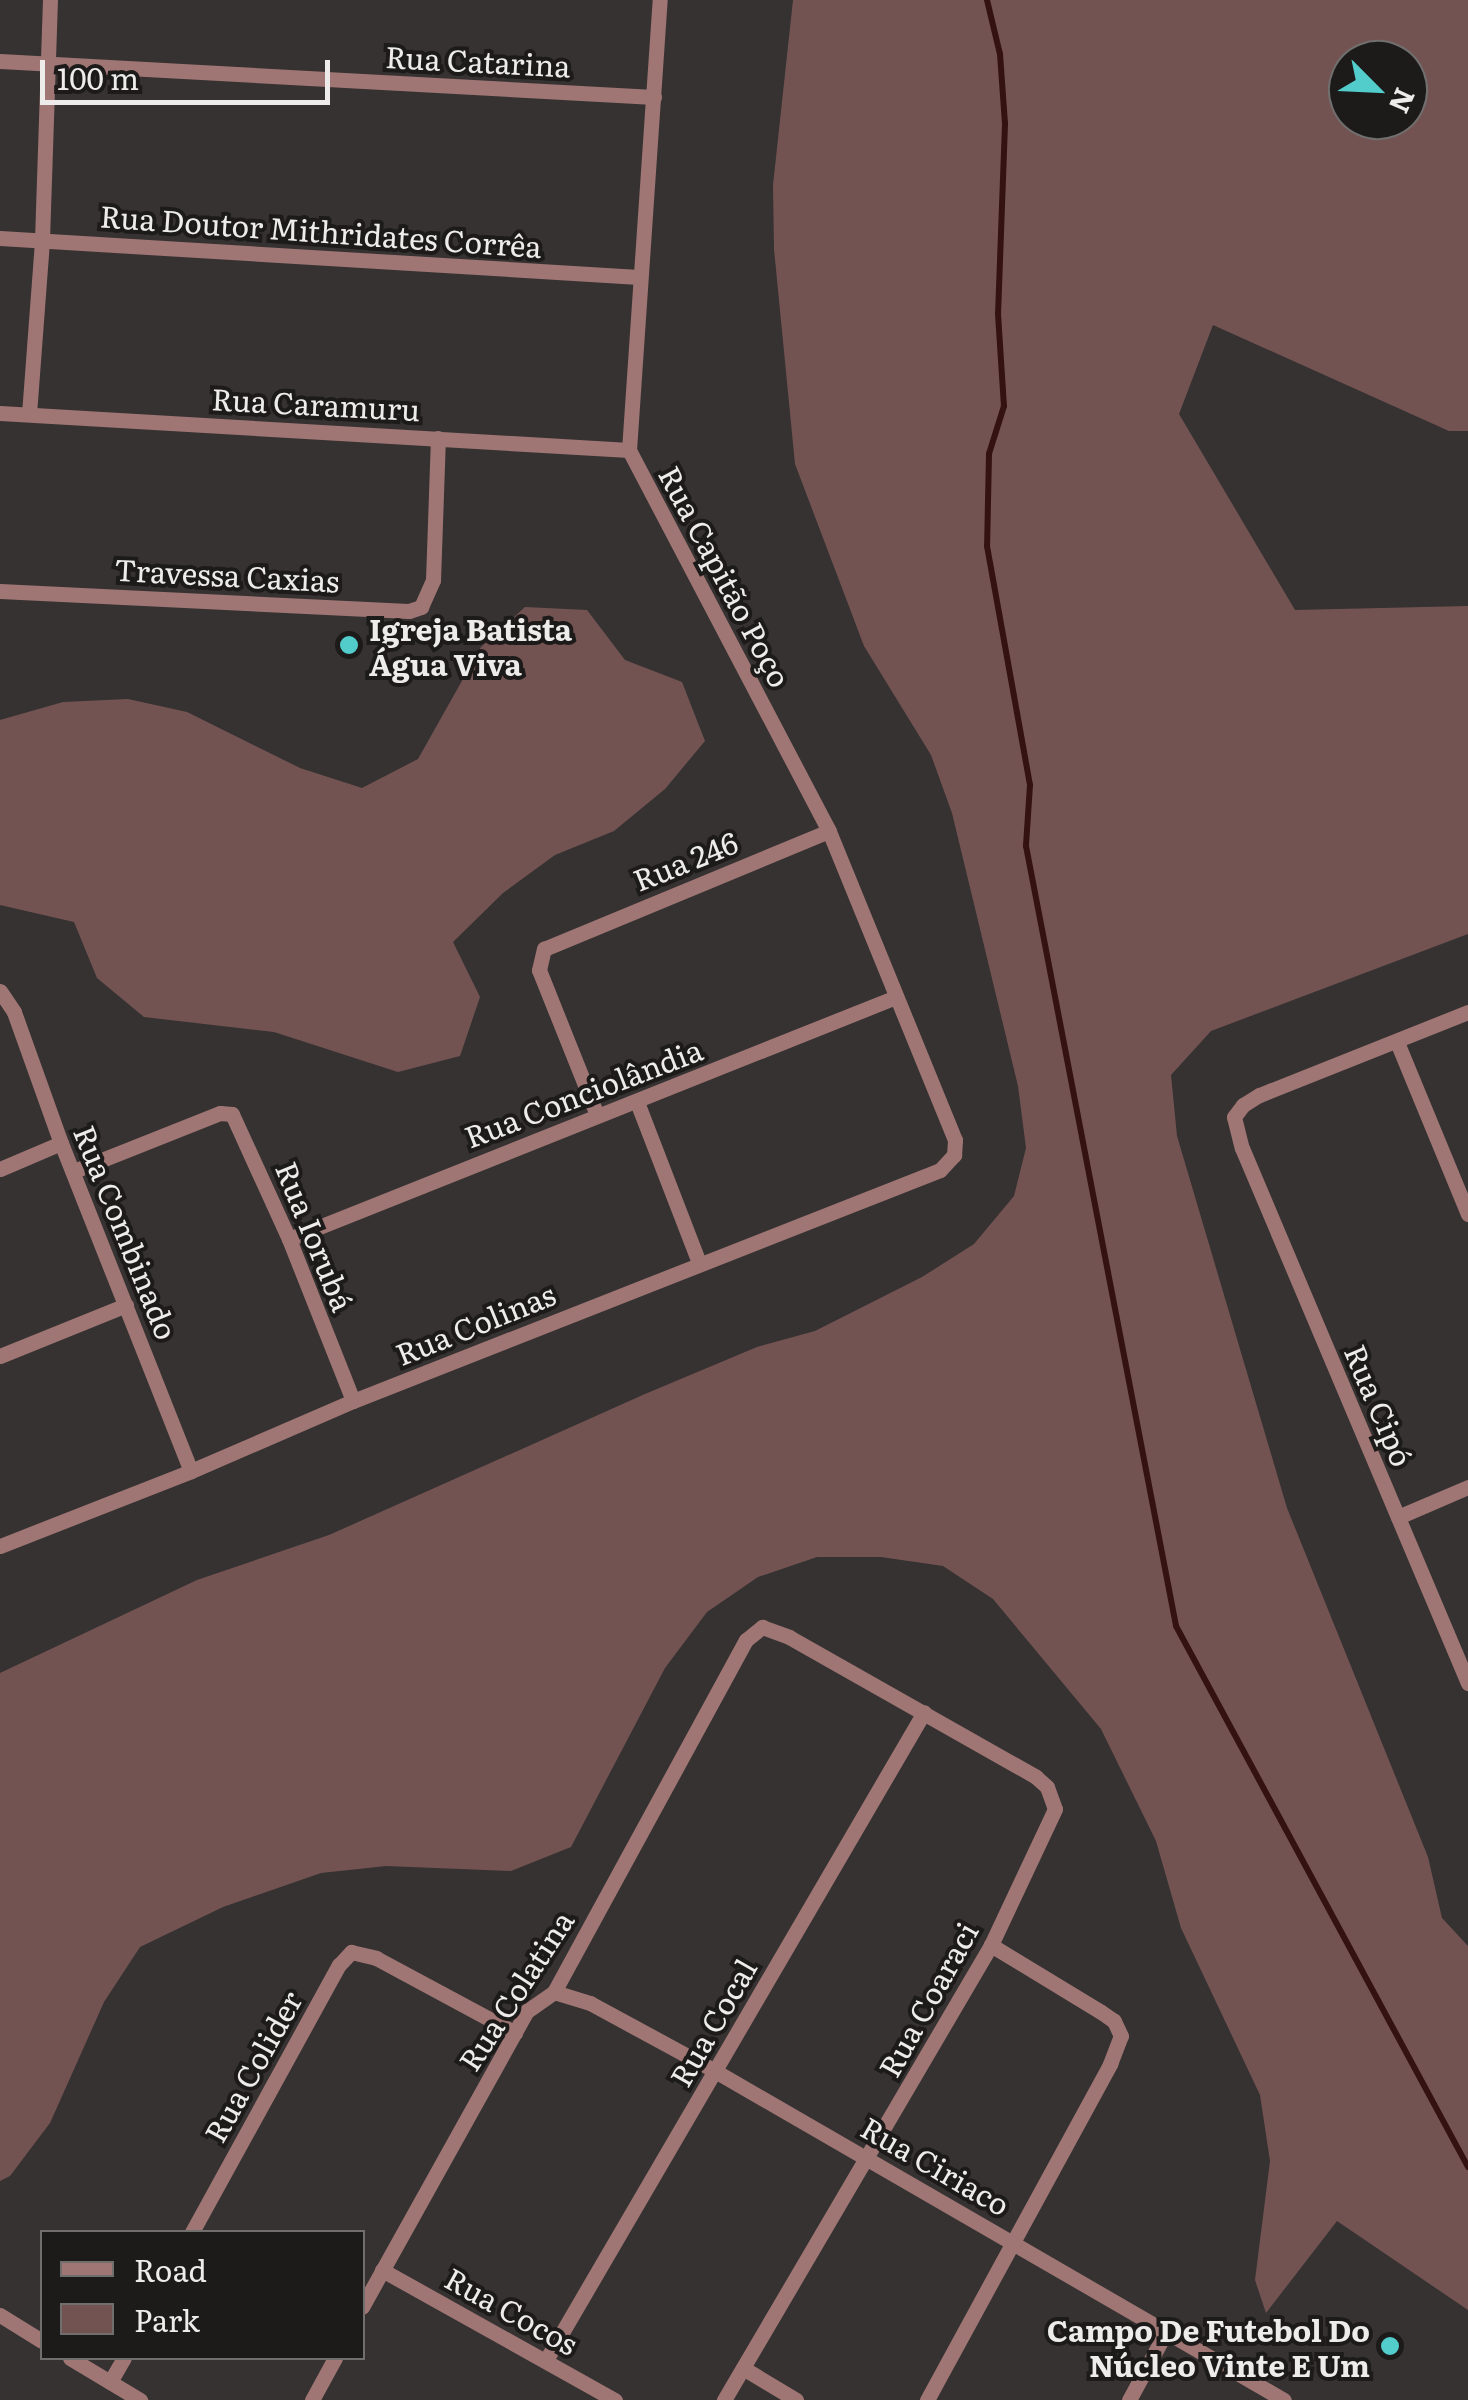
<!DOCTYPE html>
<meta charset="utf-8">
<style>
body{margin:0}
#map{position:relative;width:1468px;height:2400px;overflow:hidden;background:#363232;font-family:Literata,serif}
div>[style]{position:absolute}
.green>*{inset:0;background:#735352}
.stream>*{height:6px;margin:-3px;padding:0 3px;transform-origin:3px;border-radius:3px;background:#341212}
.minor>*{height:15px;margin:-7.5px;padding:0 7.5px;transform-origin:7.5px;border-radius:7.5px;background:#9f7674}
.dots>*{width:28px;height:28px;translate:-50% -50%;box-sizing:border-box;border:5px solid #1c1b1a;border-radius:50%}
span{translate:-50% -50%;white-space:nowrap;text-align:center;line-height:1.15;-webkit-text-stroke:8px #1c1b1a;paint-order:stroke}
.street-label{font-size:30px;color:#eeeceb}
.poi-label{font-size:30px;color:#eeeceb;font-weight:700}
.left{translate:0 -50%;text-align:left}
.right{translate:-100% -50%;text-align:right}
.legend{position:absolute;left:40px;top:2230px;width:325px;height:130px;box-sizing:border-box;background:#1c1b1a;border:2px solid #706f6e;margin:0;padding:12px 18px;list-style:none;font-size:30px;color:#eeeceb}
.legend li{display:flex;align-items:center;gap:20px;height:50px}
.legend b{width:50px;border:2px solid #706f6e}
.north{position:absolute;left:1328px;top:40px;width:100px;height:100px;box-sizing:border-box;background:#1c1b1a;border:2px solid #706f6e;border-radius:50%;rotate:114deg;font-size:28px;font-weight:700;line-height:40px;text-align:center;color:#eeeceb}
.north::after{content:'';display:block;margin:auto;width:35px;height:45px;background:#52cdcc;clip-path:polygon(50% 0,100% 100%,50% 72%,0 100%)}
.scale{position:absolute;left:40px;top:60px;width:290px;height:45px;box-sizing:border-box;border:5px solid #eeeceb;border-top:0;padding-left:12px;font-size:30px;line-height:35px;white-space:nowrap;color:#eeeceb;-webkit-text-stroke:8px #1c1b1a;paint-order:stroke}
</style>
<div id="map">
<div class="green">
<i style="clip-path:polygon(evenodd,793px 0,1468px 0,1468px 431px,1449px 431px,1213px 325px,1179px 414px,1295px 610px,1468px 606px,1468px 934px,1211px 1031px,1171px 1075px,1177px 1136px,1287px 1508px,1428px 1857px,1442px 1918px,1468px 1946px,1468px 2310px,1337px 2221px,1266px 2313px,1255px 2280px,1270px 2161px,1260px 2095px,1181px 1928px,1156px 1841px,1101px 1729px,993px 1599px,943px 1566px,881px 1557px,817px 1557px,758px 1577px,707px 1612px,665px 1668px,571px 1847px,511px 1871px,386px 1866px,321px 1873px,223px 1907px,140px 1947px,104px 2002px,50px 2123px,10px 2176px,0 2181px,0 1673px,197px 1580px,329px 1535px,645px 1394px,757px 1347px,815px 1331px,922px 1277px,974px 1244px,1014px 1196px,1026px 1148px,1018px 1086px,952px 813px,931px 755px,864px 646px,795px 464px,774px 249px,773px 185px,793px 0,1348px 60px,1408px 60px,1408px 120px,1348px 120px,1348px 60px)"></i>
<i style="clip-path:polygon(525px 607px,587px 610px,625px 660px,682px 682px,705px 741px,665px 789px,614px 831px,555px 855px,503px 893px,453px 942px,480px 997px,460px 1056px,398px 1072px,274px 1032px,144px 1017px,97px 978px,74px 922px,0 905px,0 720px,63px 702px,128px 699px,187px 712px,300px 768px,362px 788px,418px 759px,481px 647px)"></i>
</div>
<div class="stream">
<i style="left:987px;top:0;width:56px;rotate:76.5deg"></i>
<i style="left:1000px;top:54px;width:70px;rotate:85.9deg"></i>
<i style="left:1005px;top:124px;width:190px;rotate:92.1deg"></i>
<i style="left:998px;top:314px;width:92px;rotate:86.3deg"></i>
<i style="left:1004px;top:406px;width:50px;rotate:107.4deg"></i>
<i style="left:989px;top:454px;width:92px;rotate:91.2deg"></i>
<i style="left:987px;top:546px;width:243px;rotate:79.8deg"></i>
<i style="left:1030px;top:785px;width:61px;rotate:93.8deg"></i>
<i style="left:1026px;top:846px;width:794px;rotate:79.11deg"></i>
<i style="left:1176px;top:1626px;width:615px;rotate:61.64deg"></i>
</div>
<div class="minor">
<i style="left:0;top:61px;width:655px;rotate:3.15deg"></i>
<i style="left:0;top:238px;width:640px;rotate:3.49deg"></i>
<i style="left:0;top:413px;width:630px;rotate:3.37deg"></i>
<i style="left:29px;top:414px;width:174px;rotate:-85.7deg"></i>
<i style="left:42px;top:240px;width:240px;rotate:-88.1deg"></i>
<i style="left:0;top:591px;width:409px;rotate:2.8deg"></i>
<i style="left:409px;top:611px;width:13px;rotate:-18deg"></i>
<i style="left:421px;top:607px;width:30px;rotate:-66deg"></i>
<i style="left:433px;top:580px;width:142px;rotate:-88deg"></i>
<i style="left:0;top:991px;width:25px;rotate:56deg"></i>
<i style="left:14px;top:1012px;width:139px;rotate:70.3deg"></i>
<i style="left:61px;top:1143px;width:353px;rotate:68.4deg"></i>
<i style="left:1468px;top:1012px;width:225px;rotate:158.3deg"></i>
<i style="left:1259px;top:1095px;width:19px;rotate:148deg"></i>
<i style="left:1243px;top:1105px;width:15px;rotate:127deg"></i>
<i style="left:1234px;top:1117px;width:32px;rotate:76deg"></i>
<i style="left:1242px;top:1148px;width:581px;rotate:67.1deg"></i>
<i style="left:1397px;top:1042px;width:186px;rotate:67.6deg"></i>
<i style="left:637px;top:1102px;width:173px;rotate:68.9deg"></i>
<i style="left:597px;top:1115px;width:156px;rotate:-111.8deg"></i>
<i style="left:539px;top:970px;width:22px;rotate:-77deg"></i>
<i style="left:544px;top:949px;width:308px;rotate:-22.5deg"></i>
<i style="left:0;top:1169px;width:66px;rotate:-23.1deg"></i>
<i style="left:74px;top:1171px;width:157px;rotate:-21.7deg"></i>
<i style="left:220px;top:1113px;width:12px;rotate:5deg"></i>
<i style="left:232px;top:1114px;width:137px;rotate:65.5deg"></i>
<i style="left:289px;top:1239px;width:174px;rotate:68.4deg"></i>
<i style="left:289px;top:1239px;width:653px;rotate:-21.74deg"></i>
<i style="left:0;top:1356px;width:136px;rotate:-22deg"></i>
<i style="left:1398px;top:1517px;width:76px;rotate:-23.2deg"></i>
<i style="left:0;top:1546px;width:205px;rotate:-21.4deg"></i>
<i style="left:191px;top:1471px;width:176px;rotate:-23.4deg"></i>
<i style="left:353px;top:1401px;width:631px;rotate:-21.48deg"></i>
<i style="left:940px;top:1170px;width:21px;rotate:-47deg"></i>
<i style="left:954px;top:1155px;width:15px;rotate:-86deg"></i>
<i style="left:955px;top:1140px;width:334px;rotate:-112.2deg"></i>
<i style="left:829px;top:831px;width:430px;rotate:-117.7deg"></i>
<i style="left:629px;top:450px;width:451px;rotate:-86.1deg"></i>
<i style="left:554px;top:1992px;width:38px;rotate:17deg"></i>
<i style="left:590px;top:2003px;width:142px;rotate:28.5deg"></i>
<i style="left:715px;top:2071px;width:657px;rotate:30.04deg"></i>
<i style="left:192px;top:2232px;width:305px;rotate:-61.2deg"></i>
<i style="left:339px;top:1965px;width:18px;rotate:-47deg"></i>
<i style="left:351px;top:1952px;width:26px;rotate:13deg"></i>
<i style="left:376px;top:1958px;width:158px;rotate:28.3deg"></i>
<i style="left:382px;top:2270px;width:267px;rotate:29.2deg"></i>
<i style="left:362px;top:2307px;width:339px;rotate:-60.9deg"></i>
<i style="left:527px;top:2011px;width:33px;rotate:-35deg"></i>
<i style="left:554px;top:1992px;width:401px;rotate:-61.4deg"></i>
<i style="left:746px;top:1640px;width:21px;rotate:-39deg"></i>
<i style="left:762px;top:1627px;width:29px;rotate:20deg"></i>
<i style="left:789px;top:1637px;width:284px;rotate:29.5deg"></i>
<i style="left:1036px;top:1777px;width:15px;rotate:42deg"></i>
<i style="left:1047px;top:1787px;width:23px;rotate:70deg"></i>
<i style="left:1055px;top:1809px;width:150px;rotate:115.2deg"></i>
<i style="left:991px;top:1945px;width:528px;rotate:120.4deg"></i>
<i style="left:0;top:2315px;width:49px;rotate:31.8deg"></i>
<i style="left:70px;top:2358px;width:82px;rotate:31deg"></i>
<i style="left:546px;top:2360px;width:750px;rotate:-59.74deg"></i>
<i style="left:743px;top:2368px;width:62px;rotate:31.1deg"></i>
<i style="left:110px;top:2382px;width:28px;rotate:-60deg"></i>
<i style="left:312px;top:2400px;width:48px;rotate:-61.3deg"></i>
<i style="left:927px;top:2400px;width:383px;rotate:-61.4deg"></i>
<i style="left:1110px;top:2064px;width:30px;rotate:-69deg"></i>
<i style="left:1121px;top:2036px;width:17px;rotate:-115deg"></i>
<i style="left:1114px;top:2021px;width:16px;rotate:-145deg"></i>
<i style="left:1101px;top:2012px;width:129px;rotate:-148.7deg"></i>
<i style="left:1129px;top:2400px;width:80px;rotate:-61.5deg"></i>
</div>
<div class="dots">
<i style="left:349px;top:645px;background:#52cdcc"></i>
<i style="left:1390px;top:2346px;background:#52cdcc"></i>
</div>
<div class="street-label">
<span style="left:478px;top:60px;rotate:3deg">Rua Catarina</span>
<span style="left:321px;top:230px;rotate:4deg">Rua Doutor Mithridates Corrêa</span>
<span style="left:316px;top:403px;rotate:3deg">Rua Caramuru</span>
<span style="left:227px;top:574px;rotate:3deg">Travessa Caxias</span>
<span style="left:726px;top:576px;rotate:62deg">Rua Capitão Poço</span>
<span style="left:685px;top:860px;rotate:-22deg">Rua 246</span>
<span style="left:583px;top:1092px;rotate:-21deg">Rua Conciolândia</span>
<span style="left:127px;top:1232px;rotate:68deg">Rua Combinado</span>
<span style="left:316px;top:1236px;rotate:68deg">Rua Iorubá</span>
<span style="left:475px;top:1323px;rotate:-22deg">Rua Colinas</span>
<span style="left:1380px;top:1405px;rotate:67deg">Rua Cipó</span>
<span style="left:515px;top:1990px;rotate:-57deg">Rua Colatina</span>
<span style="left:927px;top:1999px;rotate:-61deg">Rua Coaraci</span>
<span style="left:712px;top:2022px;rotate:-60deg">Rua Cocal</span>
<span style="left:252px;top:2066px;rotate:-61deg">Rua Colider</span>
<span style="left:936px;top:2165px;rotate:30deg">Rua Ciriaco</span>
<span style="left:512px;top:2310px;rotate:29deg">Rua Cocos</span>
</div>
<div class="poi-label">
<span class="left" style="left:369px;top:645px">Igreja Batista<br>Água Viva</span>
<span class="right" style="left:1370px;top:2346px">Campo De Futebol Do<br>Núcleo Vinte E Um</span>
</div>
<ul class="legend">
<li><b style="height:12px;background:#9f7674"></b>Road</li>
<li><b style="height:28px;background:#735352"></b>Park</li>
</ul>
<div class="north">N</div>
<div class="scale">100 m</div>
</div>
